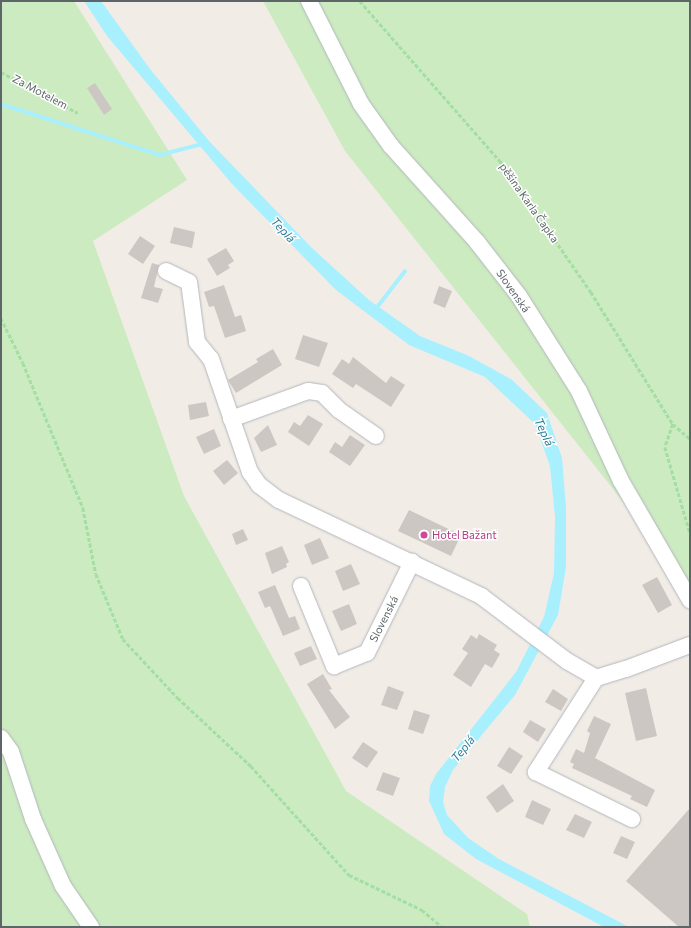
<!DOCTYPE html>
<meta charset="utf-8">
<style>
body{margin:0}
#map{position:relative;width:691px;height:928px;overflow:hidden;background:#f2ece7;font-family:Commissioner,sans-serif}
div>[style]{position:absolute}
.green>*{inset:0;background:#ccebc1}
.water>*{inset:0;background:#a9f0ff}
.stream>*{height:4px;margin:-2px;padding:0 2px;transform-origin:2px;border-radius:2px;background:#a9f0ff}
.building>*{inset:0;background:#cdc7c3}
.path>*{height:2.5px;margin-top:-1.25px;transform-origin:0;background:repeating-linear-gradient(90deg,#a3dfa3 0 4px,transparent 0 6px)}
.roads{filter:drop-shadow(0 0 1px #b2b7ba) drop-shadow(0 0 1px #b2b7ba)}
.minor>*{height:16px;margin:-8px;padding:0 8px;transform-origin:8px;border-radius:8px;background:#fff}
.dots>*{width:11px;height:11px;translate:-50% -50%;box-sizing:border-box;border:2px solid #fff;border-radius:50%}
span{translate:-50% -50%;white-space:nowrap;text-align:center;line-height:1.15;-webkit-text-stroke:3px #fff;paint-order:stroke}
.street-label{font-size:11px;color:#5e6569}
.hotel-label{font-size:11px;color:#b23c85}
.left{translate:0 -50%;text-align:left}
.water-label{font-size:12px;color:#307e97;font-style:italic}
.frame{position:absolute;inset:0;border:2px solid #5e6569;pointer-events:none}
</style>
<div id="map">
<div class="green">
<i style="clip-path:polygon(1px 1px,74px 1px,187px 180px,93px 241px,184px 496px,346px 791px,527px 914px,530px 927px,1px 927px)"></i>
<i style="clip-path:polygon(263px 1px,690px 1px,690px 586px,345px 151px)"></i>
</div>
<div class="water">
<i style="clip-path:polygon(84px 1px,101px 1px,150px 69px,209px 141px,312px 248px,369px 300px,420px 336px,469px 356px,511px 379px,547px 413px,562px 458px,566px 507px,566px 567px,558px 615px,515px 695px,453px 770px,445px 787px,443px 802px,447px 815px,468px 838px,499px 859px,629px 927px,604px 927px,476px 859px,444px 834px,429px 801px,430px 786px,436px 774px,516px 672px,544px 617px,554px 573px,555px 517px,550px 466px,535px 424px,485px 377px,409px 345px,336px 290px,232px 184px,107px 36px)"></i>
</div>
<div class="stream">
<i style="left:1px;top:104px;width:167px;rotate:17.8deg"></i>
<i style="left:160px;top:155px;width:43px;rotate:-14.7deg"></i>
<i style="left:375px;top:310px;width:49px;rotate:-52.4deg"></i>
</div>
<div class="building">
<i style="clip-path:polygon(95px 83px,112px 109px,104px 115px,87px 88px)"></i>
<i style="clip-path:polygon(174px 227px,195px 232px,192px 248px,170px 243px)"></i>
<i style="clip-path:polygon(140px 236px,155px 246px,143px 264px,128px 254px)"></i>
<i style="clip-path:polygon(226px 248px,234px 261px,228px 265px,230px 268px,217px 276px,207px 259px)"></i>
<i style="clip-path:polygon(152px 263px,159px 265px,154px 287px,163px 289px,158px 303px,141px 298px)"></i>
<i style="clip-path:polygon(224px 285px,235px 317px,241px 315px,246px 331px,225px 338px,214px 306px,209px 307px,204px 292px)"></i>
<i style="clip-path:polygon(439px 286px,452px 291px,445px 308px,433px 303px)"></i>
<i style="clip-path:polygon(303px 335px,328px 343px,319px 367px,295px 359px)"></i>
<i style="clip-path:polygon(273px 349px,282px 365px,236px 393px,228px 380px,258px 362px,256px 359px)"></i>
<i style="clip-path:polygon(353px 357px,386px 383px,391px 376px,405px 385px,391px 407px,356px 384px,353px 388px,332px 374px,342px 359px,349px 364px)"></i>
<i style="clip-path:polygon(206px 402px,209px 416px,190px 420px,188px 405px)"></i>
<i style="clip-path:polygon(308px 415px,323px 424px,309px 446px,288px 432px,294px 422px,300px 426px)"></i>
<i style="clip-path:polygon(268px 425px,277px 445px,261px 452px,254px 438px)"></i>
<i style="clip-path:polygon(214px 429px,221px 446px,204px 454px,196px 437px)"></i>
<i style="clip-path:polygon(350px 435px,365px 445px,350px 466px,329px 452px,335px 442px,342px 447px)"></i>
<i style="clip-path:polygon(227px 460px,238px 473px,224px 485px,213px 471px)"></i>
<i style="clip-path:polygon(409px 510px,461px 535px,451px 556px,398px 531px)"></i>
<i style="clip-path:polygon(243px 529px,248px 540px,236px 545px,232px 534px)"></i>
<i style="clip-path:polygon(320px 538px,329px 558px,312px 565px,304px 545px)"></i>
<i style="clip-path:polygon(282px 546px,289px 562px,286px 564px,287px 567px,272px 574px,265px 553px)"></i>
<i style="clip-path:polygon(351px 564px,360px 584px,343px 591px,335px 571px)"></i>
<i style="clip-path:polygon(657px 577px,672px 605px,658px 613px,642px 585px)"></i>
<i style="clip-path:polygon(275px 585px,289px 618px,295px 616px,300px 629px,283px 636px,270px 606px,265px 608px,258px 592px)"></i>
<i style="clip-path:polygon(349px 604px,357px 624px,341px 631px,332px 611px)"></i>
<i style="clip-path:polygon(479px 634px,497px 645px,494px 650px,500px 654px,492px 668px,485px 664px,471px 687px,453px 675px,468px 653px,462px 649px,471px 635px,477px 639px)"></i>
<i style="clip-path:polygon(311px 646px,317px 659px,300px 666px,294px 653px)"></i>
<i style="clip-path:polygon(323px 674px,332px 689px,329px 690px,350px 717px,335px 729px,307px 684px)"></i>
<i style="clip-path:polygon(388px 686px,404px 692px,397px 710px,381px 705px)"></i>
<i style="clip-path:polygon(646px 688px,657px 736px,636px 741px,625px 693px)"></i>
<i style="clip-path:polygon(553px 689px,568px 699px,561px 711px,545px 702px)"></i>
<i style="clip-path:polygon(414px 710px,430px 715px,423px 734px,408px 729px)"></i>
<i style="clip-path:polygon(594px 716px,611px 724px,595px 758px,655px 790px,647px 807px,630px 799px,632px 796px,572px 768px,574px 764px,570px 762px,576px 749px,584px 753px,590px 733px,587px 731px)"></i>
<i style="clip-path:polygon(530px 720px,546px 729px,538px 742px,523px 732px)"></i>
<i style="clip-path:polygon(363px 742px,378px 752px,367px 768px,352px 758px)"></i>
<i style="clip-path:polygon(509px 747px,523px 756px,511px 774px,497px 766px)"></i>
<i style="clip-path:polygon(383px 772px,400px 778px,393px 796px,376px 790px)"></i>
<i style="clip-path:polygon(503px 784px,514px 801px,497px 813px,486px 797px)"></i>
<i style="clip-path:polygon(532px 800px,551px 809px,543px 825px,525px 817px)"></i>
<i style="clip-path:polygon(690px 808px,690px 927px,679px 927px,626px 881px)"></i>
<i style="clip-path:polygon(575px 814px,592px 822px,584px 838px,566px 830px)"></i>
<i style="clip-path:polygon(621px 836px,635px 842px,627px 859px,613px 853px)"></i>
</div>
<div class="path">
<i style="left:360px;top:1px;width:213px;rotate:48.8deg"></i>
<i style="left:500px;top:161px;width:160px;rotate:55.2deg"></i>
<i style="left:591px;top:292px;width:155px;rotate:58.2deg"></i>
<i style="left:673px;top:424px;width:23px;rotate:41deg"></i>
<i style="left:1px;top:72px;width:87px;rotate:28deg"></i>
<i style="left:1px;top:318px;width:50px;rotate:63.9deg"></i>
<i style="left:23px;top:363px;width:157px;rotate:67.5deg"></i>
<i style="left:83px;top:508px;width:67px;rotate:78.9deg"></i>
<i style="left:96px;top:574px;width:70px;rotate:67.4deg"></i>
<i style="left:123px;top:639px;width:81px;rotate:47deg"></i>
<i style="left:178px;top:698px;width:100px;rotate:43deg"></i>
<i style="left:251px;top:766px;width:147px;rotate:48deg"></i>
<i style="left:349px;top:875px;width:81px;rotate:25.6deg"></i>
<i style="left:422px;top:910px;width:26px;rotate:40deg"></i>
<i style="left:673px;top:424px;width:24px;rotate:109deg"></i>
<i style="left:665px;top:447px;width:90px;rotate:73.8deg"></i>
</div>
<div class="roads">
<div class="minor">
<i style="left:309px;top:1px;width:115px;rotate:63.2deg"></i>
<i style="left:361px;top:104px;width:52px;rotate:54.5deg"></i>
<i style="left:391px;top:146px;width:129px;rotate:48.1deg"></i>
<i style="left:477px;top:242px;width:68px;rotate:52.1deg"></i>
<i style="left:519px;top:296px;width:112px;rotate:57.7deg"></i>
<i style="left:579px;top:391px;width:99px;rotate:65deg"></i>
<i style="left:621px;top:481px;width:138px;rotate:59.9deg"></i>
<i style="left:166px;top:271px;width:25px;rotate:26deg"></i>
<i style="left:189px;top:282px;width:61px;rotate:82.4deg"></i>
<i style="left:197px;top:342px;width:22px;rotate:51deg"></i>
<i style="left:211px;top:359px;width:120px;rotate:71deg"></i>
<i style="left:250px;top:472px;width:16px;rotate:55deg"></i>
<i style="left:259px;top:485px;width:25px;rotate:37deg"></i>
<i style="left:279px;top:500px;width:224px;rotate:25.4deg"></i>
<i style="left:481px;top:596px;width:108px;rotate:37.1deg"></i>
<i style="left:567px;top:661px;width:34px;rotate:30deg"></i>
<i style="left:596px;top:678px;width:31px;rotate:-17deg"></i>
<i style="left:626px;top:669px;width:68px;rotate:-20.6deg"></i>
<i style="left:231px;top:419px;width:82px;rotate:-20deg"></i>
<i style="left:308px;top:391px;width:14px;rotate:8deg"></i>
<i style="left:322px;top:393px;width:24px;rotate:45deg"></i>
<i style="left:339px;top:410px;width:45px;rotate:35.1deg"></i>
<i style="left:301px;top:586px;width:87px;rotate:67.6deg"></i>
<i style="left:334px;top:666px;width:35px;rotate:-22deg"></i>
<i style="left:367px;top:653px;width:102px;rotate:-63.7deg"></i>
<i style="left:596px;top:678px;width:112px;rotate:122.6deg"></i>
<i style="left:536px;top:772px;width:107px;rotate:26.1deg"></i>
<i style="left:1px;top:738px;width:17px;rotate:54deg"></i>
<i style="left:11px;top:752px;width:71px;rotate:71.8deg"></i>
<i style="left:33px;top:819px;width:73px;rotate:65.9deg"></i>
<i style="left:63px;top:886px;width:50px;rotate:55.7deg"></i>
</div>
</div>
<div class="dots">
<i style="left:424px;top:535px;background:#d1479c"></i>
</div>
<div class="street-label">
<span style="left:40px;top:92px;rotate:28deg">Za Motelem</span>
<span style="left:529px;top:203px;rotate:55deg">pěšina Karla Čapka</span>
<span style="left:513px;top:291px;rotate:55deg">Slovenská</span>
<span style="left:384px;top:619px;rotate:-63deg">Slovenská</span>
</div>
<div class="hotel-label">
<span class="left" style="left:432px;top:535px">Hotel Bažant</span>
</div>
<div class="water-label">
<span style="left:283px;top:230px;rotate:47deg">Teplá</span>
<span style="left:544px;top:432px;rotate:65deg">Teplá</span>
<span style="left:463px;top:749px;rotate:-50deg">Teplá</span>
</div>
<div class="frame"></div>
</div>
